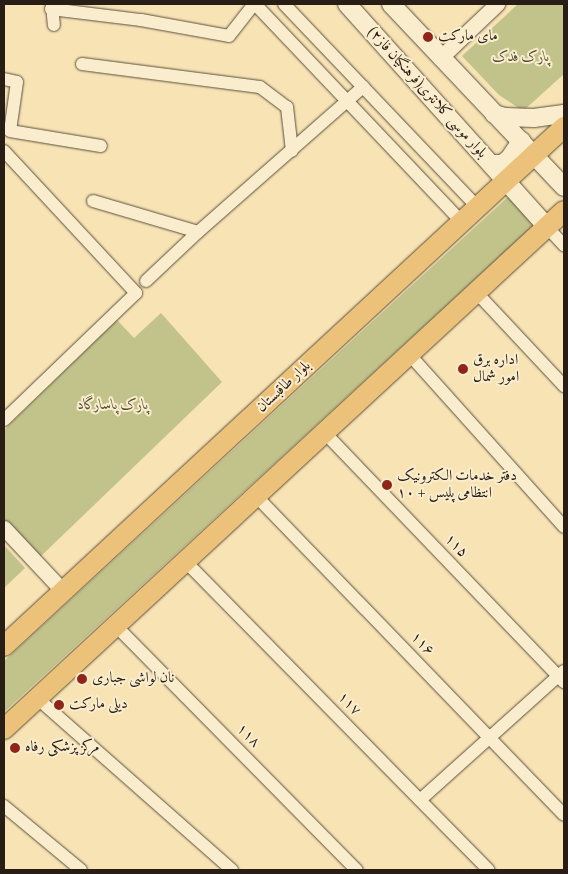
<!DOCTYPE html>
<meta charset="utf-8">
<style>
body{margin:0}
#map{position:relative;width:568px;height:874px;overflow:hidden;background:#f7e3b4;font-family:Vollkorn,Amiri,serif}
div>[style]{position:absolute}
.green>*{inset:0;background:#c1c38a}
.roads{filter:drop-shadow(0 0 1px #5c4f3d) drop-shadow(0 0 1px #5c4f3d)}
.minor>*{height:12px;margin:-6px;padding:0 6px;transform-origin:6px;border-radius:6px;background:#faedce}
.tertiary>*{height:15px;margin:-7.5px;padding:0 7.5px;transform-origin:7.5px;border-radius:7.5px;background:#faedce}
.secondary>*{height:18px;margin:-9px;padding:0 9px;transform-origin:9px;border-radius:9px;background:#faedce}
.primary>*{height:20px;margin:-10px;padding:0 10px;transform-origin:10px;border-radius:10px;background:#ecc27a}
.dots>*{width:14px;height:14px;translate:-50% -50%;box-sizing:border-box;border:2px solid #faedce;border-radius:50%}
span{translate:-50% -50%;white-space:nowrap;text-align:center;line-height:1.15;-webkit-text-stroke:4px #faedce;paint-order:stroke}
.poi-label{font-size:15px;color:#281e15}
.left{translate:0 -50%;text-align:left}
.park-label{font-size:15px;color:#565038;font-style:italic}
.street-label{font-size:15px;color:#281e15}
.frame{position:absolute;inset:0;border:5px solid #281e15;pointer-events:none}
</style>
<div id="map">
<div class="green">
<i style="clip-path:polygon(518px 4px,564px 4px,564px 74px,523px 111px,499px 95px,462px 56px)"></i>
<i style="clip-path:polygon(510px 195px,536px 223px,4px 712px,4px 661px)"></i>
<i style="clip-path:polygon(161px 313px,222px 382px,39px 558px,4px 519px,4px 430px,117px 320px,134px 338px)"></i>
<i style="clip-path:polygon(4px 545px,25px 568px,4px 588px)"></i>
</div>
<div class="roads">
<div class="minor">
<i style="left:52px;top:4px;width:21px;rotate:85deg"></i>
<i style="left:255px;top:4px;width:301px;rotate:46.5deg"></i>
<i style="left:284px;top:4px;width:282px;rotate:46.4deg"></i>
<i style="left:51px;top:9px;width:91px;rotate:7deg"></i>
<i style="left:141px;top:20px;width:89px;rotate:10.3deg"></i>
<i style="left:229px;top:36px;width:41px;rotate:-52deg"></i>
<i style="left:82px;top:64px;width:179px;rotate:7.4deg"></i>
<i style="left:260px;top:87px;width:34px;rotate:37deg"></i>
<i style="left:287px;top:107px;width:44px;rotate:83.5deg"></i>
<i style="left:4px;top:79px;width:13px;rotate:13deg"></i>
<i style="left:17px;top:82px;width:49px;rotate:98.1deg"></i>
<i style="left:10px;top:131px;width:92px;rotate:9.4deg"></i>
<i style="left:4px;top:151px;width:194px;rotate:47.1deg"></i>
<i style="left:136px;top:293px;width:183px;rotate:136.1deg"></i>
<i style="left:93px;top:201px;width:109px;rotate:16.4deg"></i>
<i style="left:198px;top:232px;width:220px;rotate:-41.3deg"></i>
<i style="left:547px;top:227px;width:25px;rotate:47deg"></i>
<i style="left:146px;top:281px;width:71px;rotate:-43.3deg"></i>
<i style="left:476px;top:292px;width:129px;rotate:46.9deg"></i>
<i style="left:409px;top:354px;width:232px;rotate:48.1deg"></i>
<i style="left:324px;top:432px;width:347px;rotate:46.2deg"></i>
<i style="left:256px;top:496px;width:443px;rotate:46deg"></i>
<i style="left:185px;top:561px;width:433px;rotate:45.5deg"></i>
<i style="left:116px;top:626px;width:343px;rotate:45.4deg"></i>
<i style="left:37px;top:698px;width:260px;rotate:41.4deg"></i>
<i style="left:420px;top:800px;width:193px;rotate:-41.9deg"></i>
<i style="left:4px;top:806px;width:100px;rotate:39.7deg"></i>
</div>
<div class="tertiary">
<i style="left:440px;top:58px;width:79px;rotate:-43.5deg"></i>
<i style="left:4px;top:528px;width:86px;rotate:46.9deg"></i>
</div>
<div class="secondary">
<i style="left:347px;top:4px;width:300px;rotate:48.1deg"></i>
<i style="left:391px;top:4px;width:252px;rotate:46.6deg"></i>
<i style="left:494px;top:114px;width:11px;rotate:15deg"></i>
<i style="left:505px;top:117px;width:29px;rotate:2deg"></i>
<i style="left:534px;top:118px;width:30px;rotate:-8deg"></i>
<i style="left:491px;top:164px;width:11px"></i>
<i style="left:502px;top:164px;width:9px;rotate:-36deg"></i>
<i style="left:509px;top:159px;width:22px;rotate:-56deg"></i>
</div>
<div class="primary">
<i style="left:4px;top:646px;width:764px;rotate:-42.82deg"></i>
<i style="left:4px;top:729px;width:763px;rotate:-42.77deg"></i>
</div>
</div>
<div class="dots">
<i style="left:428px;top:37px;background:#8f2418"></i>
<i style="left:463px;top:369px;background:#8f2418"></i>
<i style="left:387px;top:485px;background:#8f2418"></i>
<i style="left:82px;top:679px;background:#8f2418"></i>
<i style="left:59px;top:705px;background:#8f2418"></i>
<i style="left:15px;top:748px;background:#8f2418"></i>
</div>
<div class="poi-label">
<span class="left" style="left:438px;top:37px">مای مارکت</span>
<span class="left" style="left:473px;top:369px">اداره برق<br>امور شمال</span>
<span class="left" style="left:397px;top:485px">دفتر خدمات الکترونیک<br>انتظامی پلیس + ۱۰</span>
<span class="left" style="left:92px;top:679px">نان لواشی جباری</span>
<span class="left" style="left:69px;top:705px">دیلی مارکت</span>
<span class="left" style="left:25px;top:748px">مرکز پزشکی رفاه</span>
</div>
<div class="park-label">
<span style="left:521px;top:58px">پارک فدک</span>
<span style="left:113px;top:406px">پارک پاسارگاد</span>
</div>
<div class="street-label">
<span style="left:427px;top:93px;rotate:48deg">بلوار موسی کلانتری(فرهنگیان فاز۲)</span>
<span style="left:284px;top:387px;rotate:-43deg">بلوار طاقبستان</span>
<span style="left:456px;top:546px;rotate:46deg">۱۱۵</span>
<span style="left:422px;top:644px;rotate:46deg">۱۱۶</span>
<span style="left:349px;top:704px;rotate:46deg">۱۱۷</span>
<span style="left:248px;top:736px;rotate:45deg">۱۱۸</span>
</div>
<div class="frame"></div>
</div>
